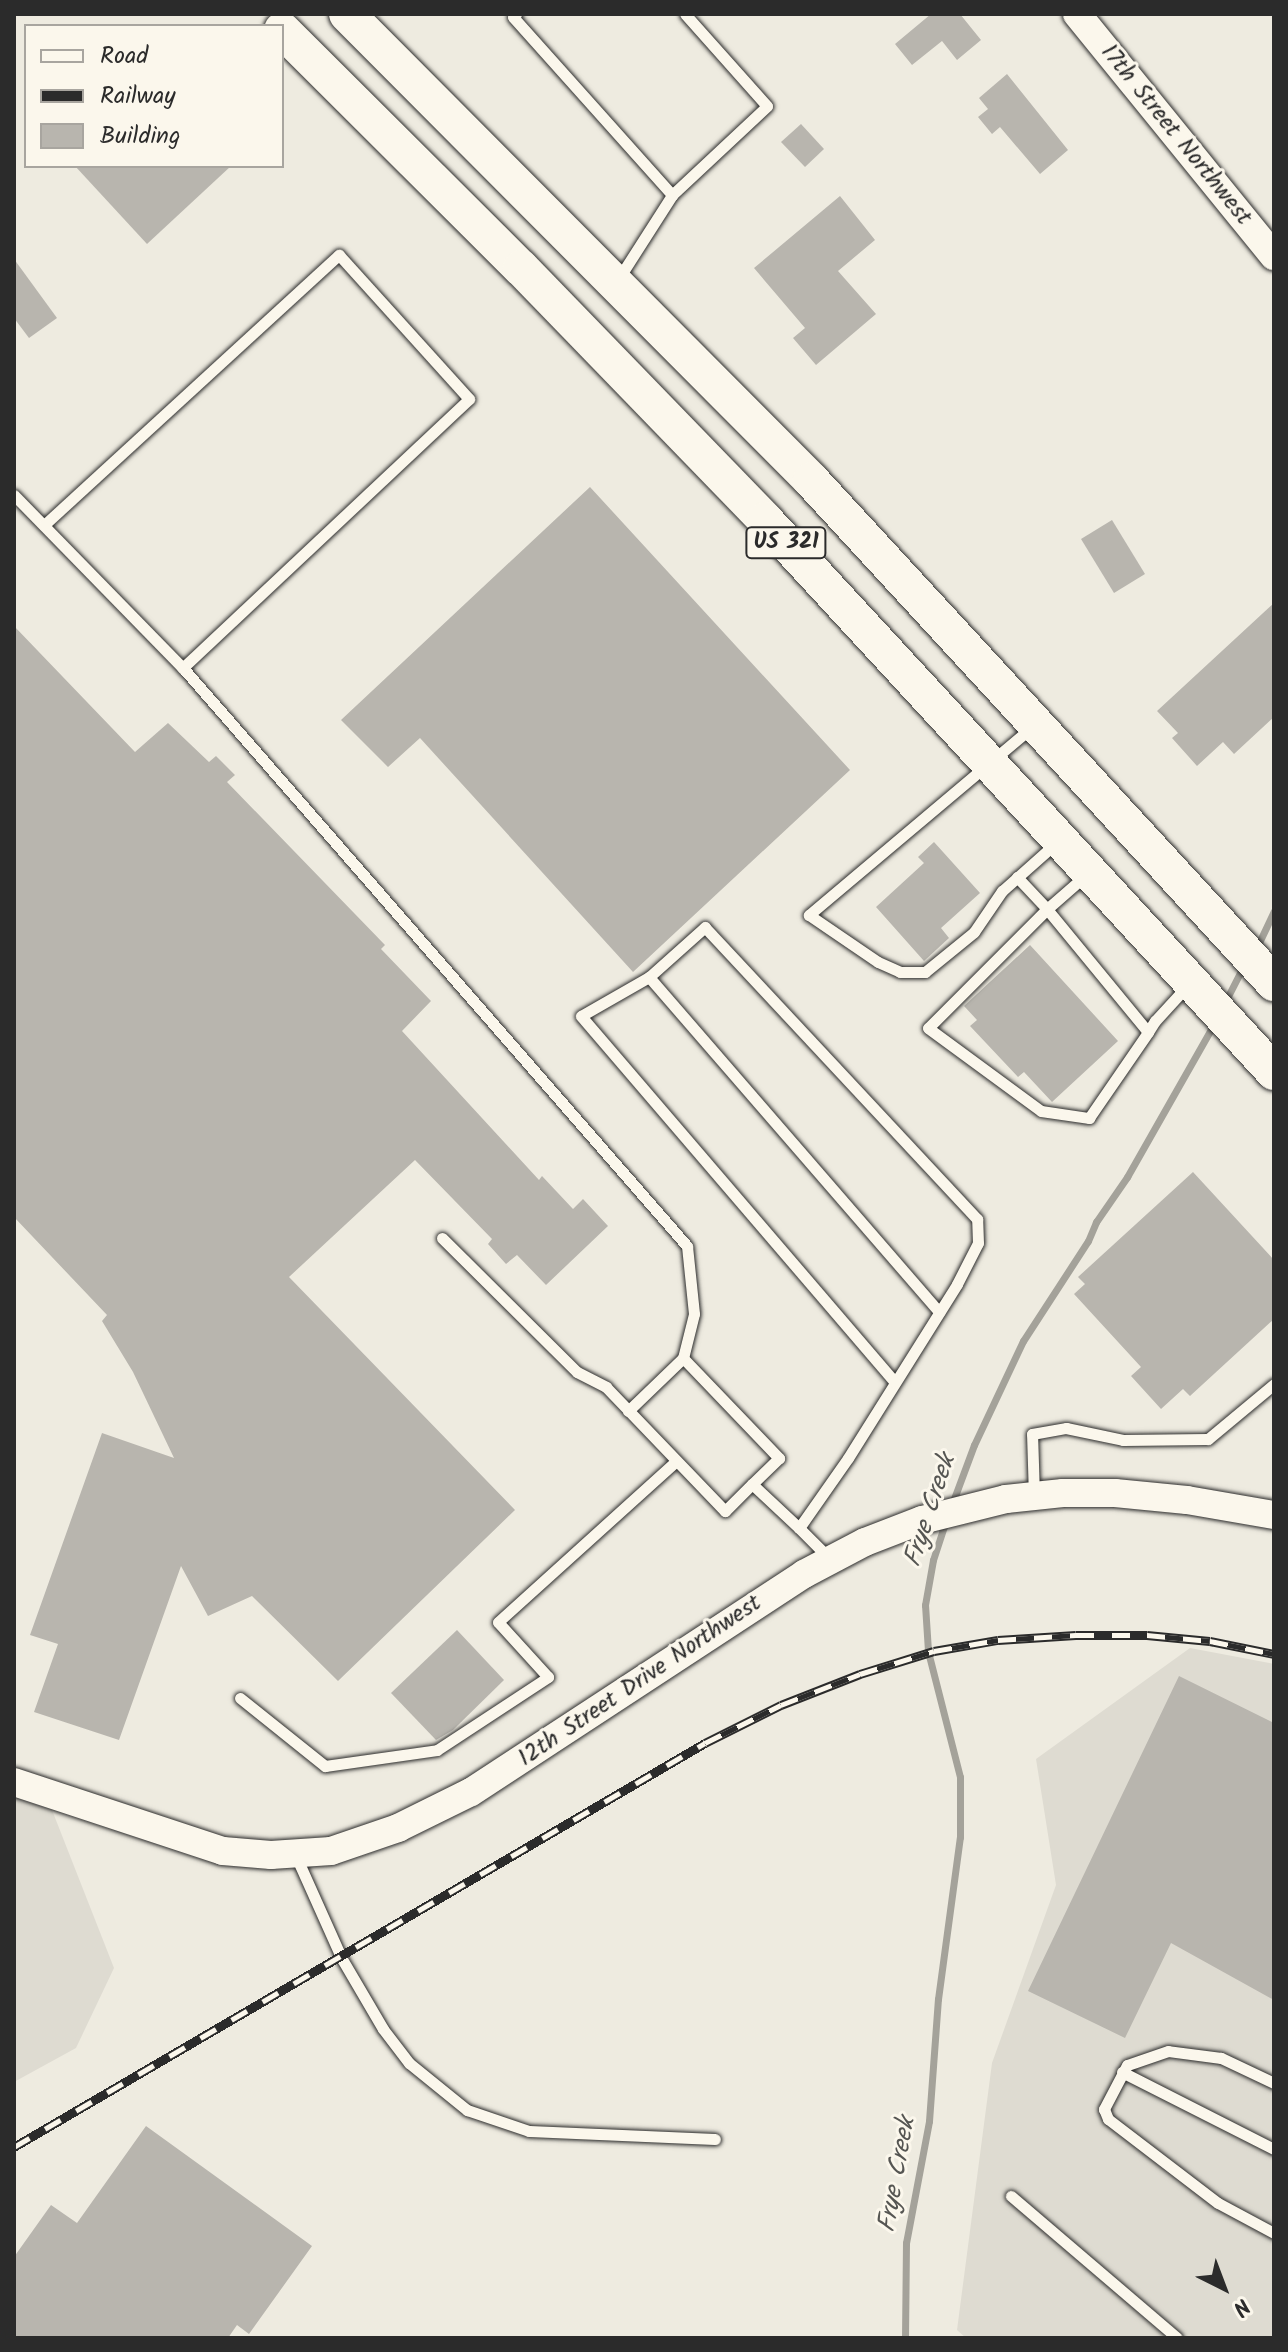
<!DOCTYPE html>
<style>
body{margin:0}
#map{position:relative;width:1288px;height:2352px;overflow:hidden;background:#eeebe0;font-family:Kalam,sans-serif}
div>[style]{position:absolute}
.built>*{inset:0;background:#dedbd1}
.stream>*{height:7px;margin:-3.5px;padding:0 3.5px;transform-origin:3.5px;border-radius:3.5px;background:#a4a29a}
.building>*{inset:0;background:#b8b5ae}
.roads{filter:drop-shadow(0 0 2px #2b2b2b) drop-shadow(0 0 2px #2b2b2b)}
.service>*{height:11px;margin:-5.5px;padding:0 5.5px;transform-origin:5.5px;border-radius:5.5px;background:#fbf7ec}
.tertiary>*{height:28px;margin:-14px;padding:0 14px;transform-origin:14px;border-radius:14px;background:#fbf7ec}
.trunk>*{height:36px;margin:-18px;padding:0 18px;transform-origin:18px;border-radius:18px;background:#fbf7ec}
.rail>*{height:9px;margin-top:-4.5px;transform-origin:0;background:repeating-linear-gradient(90deg,#fbf7ec 0 18px,#2b2b2b 0 36px);box-sizing:border-box;border-block:2px solid #2b2b2b}
span{translate:-50% -50%;white-space:nowrap;text-align:center;line-height:1.15;-webkit-text-stroke:6px #fbf7ec;paint-order:stroke}
.shield-label span{padding:2px 6px;background:#fbf7ec;border:2px solid;border-radius:6px;-webkit-text-stroke-width:0}
.shield-label{font-size:22px;color:#2b2b2b;font-weight:700}
.street-label{font-size:24px;color:#2b2b2b}
.water-label{font-size:26px;color:#555552;font-style:italic}
.frame{position:absolute;inset:0;border:16px solid #2b2b2b;pointer-events:none}
.legend{position:absolute;left:24px;top:24px;width:260px;height:144px;box-sizing:border-box;background:#fbf7ec;border:2px solid #a8a59f;margin:0;padding:10px 14px;list-style:none;font-size:24px;color:#2b2b2b}
.legend li{display:flex;align-items:center;gap:16px;height:40px}
.legend b{width:40px;border:2px solid #a8a59f}
.north{position:absolute;left:1184px;top:2248px;width:80px;height:80px;-webkit-text-stroke:6px #fbf7ec;paint-order:stroke;rotate:138deg;font-size:22px;font-weight:700;line-height:32px;text-align:center;color:#2b2b2b}
.north::after{content:'';display:block;margin:auto;width:28px;height:36px;background:#2b2b2b;clip-path:polygon(50% 0,100% 100%,50% 72%,0 100%)}
</style>
<div id="map">
<div class="built">
<i style="clip-path:polygon(1190px 1648px,1274px 1664px,1274px 2338px,966px 2338px,957px 2330px,992px 2063px,1056px 1885px,1036px 1759px)"></i>
<i style="clip-path:polygon(14px 1797px,52px 1810px,114px 1968px,76px 2048px,14px 2082px)"></i>
</div>
<div class="stream">
<i style="left:1256px;top:949px;width:42px;rotate:-64.7deg"></i>
<i style="left:1224px;top:1004px;width:44px;rotate:-62.9deg"></i>
<i style="left:952px;top:1504px;width:63px;rotate:-69.6deg"></i>
<i style="left:974px;top:1445px;width:115px;rotate:-64.8deg"></i>
<i style="left:1023px;top:1341px;width:119px;rotate:-57deg"></i>
<i style="left:1088px;top:1241px;width:21px;rotate:-67deg"></i>
<i style="left:1096px;top:1222px;width:55px;rotate:-55.4deg"></i>
<i style="left:1127px;top:1177px;width:178px;rotate:-60.4deg"></i>
<i style="left:905px;top:2338px;width:95px;rotate:-89.4deg"></i>
<i style="left:906px;top:2243px;width:124px;rotate:-79.3deg"></i>
<i style="left:929px;top:2121px;width:122px;rotate:-85.8deg"></i>
<i style="left:938px;top:1999px;width:163px;rotate:-82.3deg"></i>
<i style="left:960px;top:1837px;width:60px;rotate:-90deg"></i>
<i style="left:960px;top:1777px;width:130px;rotate:-104.3deg"></i>
<i style="left:928px;top:1651px;width:46px;rotate:-93.7deg"></i>
<i style="left:925px;top:1605px;width:46px;rotate:-79.9deg"></i>
<i style="left:933px;top:1560px;width:38px;rotate:-72deg"></i>
</div>
<div class="building">
<i style="clip-path:polygon(931px 14px,960px 14px,981px 40px,957px 60px,942px 41px,912px 65px,895px 44px)"></i>
<i style="clip-path:polygon(1007px 74px,1068px 150px,1040px 174px,1000px 127px,992px 134px,978px 117px,988px 109px,979px 98px)"></i>
<i style="clip-path:polygon(801px 124px,824px 149px,805px 167px,781px 142px)"></i>
<i style="clip-path:polygon(75px 166px,231px 166px,147px 244px)"></i>
<i style="clip-path:polygon(840px 196px,875px 240px,838px 271px,876px 314px,816px 365px,793px 338px,805px 328px,754px 268px)"></i>
<i style="clip-path:polygon(14px 259px,57px 318px,29px 338px,14px 318px)"></i>
<i style="clip-path:polygon(590px 487px,850px 770px,633px 972px,420px 738px,388px 767px,341px 720px)"></i>
<i style="clip-path:polygon(1112px 520px,1145px 574px,1114px 593px,1081px 539px)"></i>
<i style="clip-path:polygon(1274px 603px,1274px 717px,1234px 754px,1223px 742px,1197px 766px,1172px 738px,1178px 733px,1157px 711px)"></i>
<i style="clip-path:polygon(14px 626px,135px 752px,168px 723px,209px 762px,216px 756px,235px 775px,227px 782px,385px 945px,381px 949px,431px 1001px,402px 1031px,539px 1180px,542px 1176px,573px 1209px,583px 1199px,608px 1226px,546px 1285px,517px 1255px,506px 1264px,488px 1244px,492px 1239px,415px 1160px,289px 1277px,515px 1510px,338px 1681px,252px 1596px,208px 1616px,181px 1566px,119px 1740px,34px 1712px,58px 1644px,30px 1635px,102px 1433px,174px 1458px,133px 1372px,102px 1321px,107px 1315px,14px 1217px)"></i>
<i style="clip-path:polygon(934px 842px,980px 893px,941px 928px,949px 938px,924px 961px,876px 907px,924px 863px,918px 857px)"></i>
<i style="clip-path:polygon(1030px 945px,1118px 1041px,1052px 1102px,1024px 1072px,1018px 1077px,970px 1026px,977px 1020px,964px 1006px)"></i>
<i style="clip-path:polygon(1193px 1172px,1274px 1260px,1274px 1319px,1190px 1396px,1183px 1389px,1161px 1409px,1131px 1376px,1141px 1367px,1074px 1294px,1085px 1284px,1078px 1277px)"></i>
<i style="clip-path:polygon(457px 1630px,504px 1680px,453px 1730px,436px 1740px,391px 1693px)"></i>
<i style="clip-path:polygon(1179px 1676px,1274px 1723px,1274px 2000px,1171px 1943px,1125px 2038px,1028px 1991px)"></i>
<i style="clip-path:polygon(146px 2126px,312px 2246px,249px 2334px,237px 2325px,228px 2338px,14px 2338px,14px 2257px,51px 2205px,77px 2223px)"></i>
</div>
<div class="roads">
<div class="service">
<i style="left:516px;top:14px;width:4px;rotate:135deg"></i>
<i style="left:513px;top:17px;width:239px;rotate:48.2deg"></i>
<i style="left:619px;top:278px;width:98px;rotate:-57.4deg"></i>
<i style="left:672px;top:195px;width:130px;rotate:-43.1deg"></i>
<i style="left:767px;top:106px;width:123px;rotate:-131.7deg"></i>
<i style="left:14px;top:495px;width:242px;rotate:45.7deg"></i>
<i style="left:183px;top:668px;width:767px;rotate:48.91deg"></i>
<i style="left:687px;top:1246px;width:68px;rotate:84.1deg"></i>
<i style="left:694px;top:1314px;width:45px;rotate:104deg"></i>
<i style="left:683px;top:1358px;width:139px;rotate:46.2deg"></i>
<i style="left:779px;top:1458px;width:37px;rotate:136deg"></i>
<i style="left:752px;top:1484px;width:64px;rotate:43.1deg"></i>
<i style="left:44px;top:525px;width:400px;rotate:-42.5deg"></i>
<i style="left:339px;top:255px;width:194px;rotate:47.9deg"></i>
<i style="left:469px;top:399px;width:393px;rotate:136.8deg"></i>
<i style="left:1032px;top:727px;width:292px;rotate:139.9deg"></i>
<i style="left:809px;top:915px;width:83px;rotate:34.3deg"></i>
<i style="left:878px;top:962px;width:24px;rotate:24deg"></i>
<i style="left:900px;top:972px;width:25px"></i>
<i style="left:925px;top:972px;width:63px;rotate:-39.2deg"></i>
<i style="left:974px;top:932px;width:50px;rotate:-55.7deg"></i>
<i style="left:1002px;top:891px;width:74px;rotate:-41.7deg"></i>
<i style="left:1017px;top:877px;width:44px;rotate:46.8deg"></i>
<i style="left:1047px;top:909px;width:53px;rotate:-41.2deg"></i>
<i style="left:649px;top:977px;width:443px;rotate:49.1deg"></i>
<i style="left:1148px;top:1032px;width:159px;rotate:-129.4deg"></i>
<i style="left:1047px;top:909px;width:168px;rotate:135deg"></i>
<i style="left:928px;top:1028px;width:140px;rotate:36.3deg"></i>
<i style="left:1041px;top:1111px;width:49px;rotate:8.3deg"></i>
<i style="left:1089px;top:1118px;width:104px;rotate:-55.5deg"></i>
<i style="left:1148px;top:1032px;width:13px;rotate:-58deg"></i>
<i style="left:1155px;top:1021px;width:49px;rotate:-47.5deg"></i>
<i style="left:442px;top:1238px;width:190px;rotate:44.8deg"></i>
<i style="left:577px;top:1372px;width:33px;rotate:27deg"></i>
<i style="left:606px;top:1387px;width:172px;rotate:46.2deg"></i>
<i style="left:725px;top:1511px;width:38px;rotate:-45deg"></i>
<i style="left:628px;top:1411px;width:76px;rotate:-43.9deg"></i>
<i style="left:1034px;top:1496px;width:62px;rotate:-91.8deg"></i>
<i style="left:1032px;top:1434px;width:35px;rotate:-10deg"></i>
<i style="left:1066px;top:1428px;width:58px;rotate:11.9deg"></i>
<i style="left:1123px;top:1440px;width:85px;rotate:-0.7deg"></i>
<i style="left:1208px;top:1439px;width:86px;rotate:-39.8deg"></i>
<i style="left:831px;top:1560px;width:45px;rotate:-135deg"></i>
<i style="left:799px;top:1528px;width:85px;rotate:-55deg"></i>
<i style="left:848px;top:1458px;width:205px;rotate:-57.9deg"></i>
<i style="left:957px;top:1284px;width:46px;rotate:-62.9deg"></i>
<i style="left:978px;top:1243px;width:24px;rotate:-92deg"></i>
<i style="left:977px;top:1219px;width:399px;rotate:-133deg"></i>
<i style="left:705px;top:927px;width:75px;rotate:138.2deg"></i>
<i style="left:649px;top:977px;width:78px;rotate:150.2deg"></i>
<i style="left:581px;top:1016px;width:482px;rotate:49.4deg"></i>
<i style="left:240px;top:1698px;width:109px;rotate:38.7deg"></i>
<i style="left:325px;top:1766px;width:113px;rotate:-8.1deg"></i>
<i style="left:437px;top:1750px;width:133px;rotate:-33.3deg"></i>
<i style="left:548px;top:1677px;width:74px;rotate:-132.3deg"></i>
<i style="left:498px;top:1622px;width:240px;rotate:-42.1deg"></i>
<i style="left:295px;top:1854px;width:115px;rotate:65.9deg"></i>
<i style="left:342px;top:1959px;width:81px;rotate:59.6deg"></i>
<i style="left:383px;top:2029px;width:43px;rotate:52.6deg"></i>
<i style="left:409px;top:2063px;width:75px;rotate:39deg"></i>
<i style="left:467px;top:2110px;width:65px;rotate:18.7deg"></i>
<i style="left:529px;top:2131px;width:186px;rotate:2.5deg"></i>
<i style="left:1122px;top:2072px;width:170px;rotate:26.9deg"></i>
<i style="left:1274px;top:2083px;width:59px;rotate:-154.7deg"></i>
<i style="left:1221px;top:2058px;width:53px;rotate:-172.5deg"></i>
<i style="left:1168px;top:2051px;width:43px;rotate:161.1deg"></i>
<i style="left:1127px;top:2065px;width:50px;rotate:117.6deg"></i>
<i style="left:1104px;top:2109px;width:11px;rotate:68deg"></i>
<i style="left:1108px;top:2119px;width:138px;rotate:37.4deg"></i>
<i style="left:1218px;top:2203px;width:64px;rotate:28.2deg"></i>
<i style="left:1011px;top:2196px;width:218px;rotate:40.5deg"></i>
</div>
<div class="tertiary">
<i style="left:1077px;top:14px;width:312px;rotate:50.9deg"></i>
<i style="left:14px;top:1782px;width:220px;rotate:18.3deg"></i>
<i style="left:223px;top:1851px;width:48px;rotate:4.8deg"></i>
<i style="left:271px;top:1855px;width:60px;rotate:-3.8deg"></i>
<i style="left:331px;top:1851px;width:71px;rotate:-18.9deg"></i>
<i style="left:398px;top:1828px;width:81px;rotate:-26.3deg"></i>
<i style="left:471px;top:1792px;width:398px;rotate:-33.2deg"></i>
<i style="left:804px;top:1574px;width:69px;rotate:-27.7deg"></i>
<i style="left:865px;top:1542px;width:61px;rotate:-21.1deg"></i>
<i style="left:922px;top:1520px;width:87px;rotate:-14deg"></i>
<i style="left:1006px;top:1499px;width:57px;rotate:-6deg"></i>
<i style="left:1063px;top:1493px;width:52px"></i>
<i style="left:1115px;top:1493px;width:72px;rotate:5.6deg"></i>
<i style="left:1187px;top:1500px;width:88px;rotate:9.8deg"></i>
</div>
<div class="trunk">
<i style="left:347px;top:14px;width:658px;rotate:45.12deg"></i>
<i style="left:811px;top:480px;width:684px;rotate:47.37deg"></i>
<i style="left:282px;top:30px;width:337px;rotate:44.9deg"></i>
<i style="left:521px;top:268px;width:351px;rotate:45.9deg"></i>
<i style="left:765px;top:520px;width:751px;rotate:47.32deg"></i>
</div>
</div>
<div class="rail">
<i style="left:14px;top:2147px;width:800px;rotate:-30.31deg"></i>
<i style="left:705px;top:1743px;width:85px;rotate:-26.6deg"></i>
<i style="left:781px;top:1705px;width:85px;rotate:-21.4deg"></i>
<i style="left:860px;top:1674px;width:77px;rotate:-17.3deg"></i>
<i style="left:934px;top:1651px;width:65px;rotate:-9.8deg"></i>
<i style="left:998px;top:1640px;width:78px;rotate:-3.7deg"></i>
<i style="left:1076px;top:1635px;width:71px"></i>
<i style="left:1147px;top:1635px;width:63px;rotate:5.4deg"></i>
<i style="left:1210px;top:1641px;width:65px;rotate:11.5deg"></i>
</div>
<div class="shield-label">
<span style="left:786px;top:543px">US 321</span>
</div>
<div class="street-label">
<span style="left:1176px;top:135px;rotate:51deg">17th Street Northwest</span>
<span style="left:640px;top:1681px;rotate:-34deg">12th Street Drive Northwest</span>
</div>
<div class="water-label">
<span style="left:931px;top:1511px;rotate:-72deg">Frye Creek</span>
<span style="left:898px;top:2175px;rotate:-80deg">Frye Creek</span>
</div>
<div class="frame"></div>
<ul class="legend">
<li><b style="height:10px;background:#fbf7ec"></b>Road</li>
<li><b style="height:10px;background:#2b2b2b"></b>Railway</li>
<li><b style="height:22px;background:#b8b5ae"></b>Building</li>
</ul>
<div class="north">N</div>
</div>
